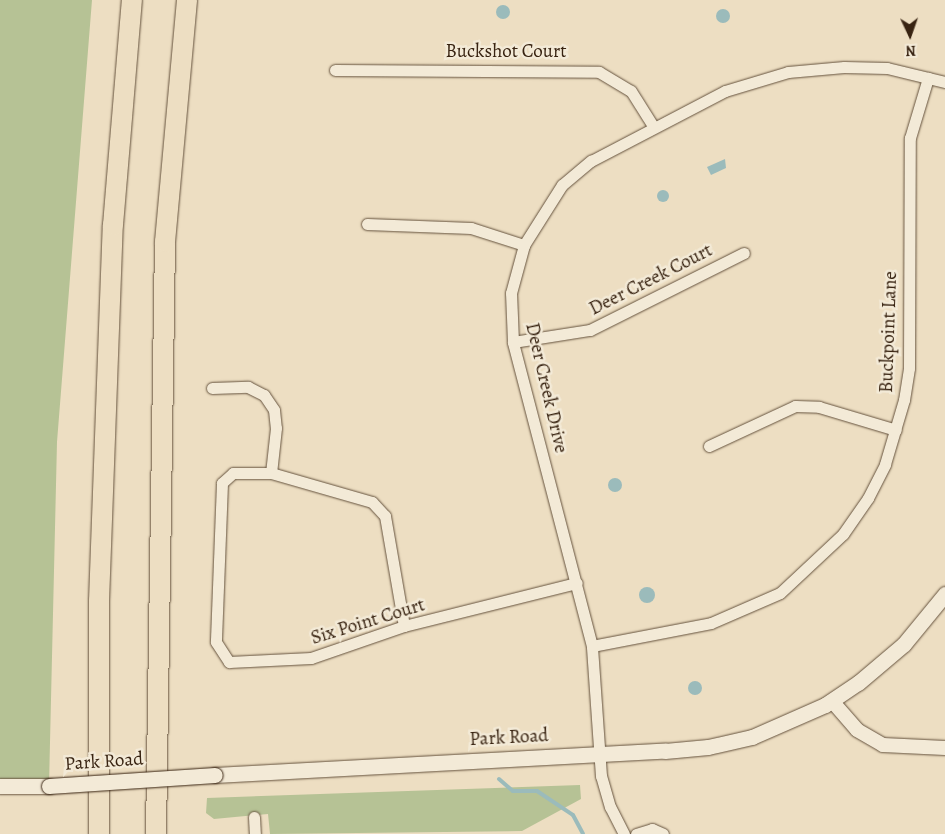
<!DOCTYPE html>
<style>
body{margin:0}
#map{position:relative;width:945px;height:834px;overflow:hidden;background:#eddec2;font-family:Alegreya,serif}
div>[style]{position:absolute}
.green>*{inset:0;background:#b6c295}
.water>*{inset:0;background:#9bbbbb}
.round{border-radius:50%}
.stream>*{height:4px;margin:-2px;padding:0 2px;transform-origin:2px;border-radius:2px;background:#9bbbbb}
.roads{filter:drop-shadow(0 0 1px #65523d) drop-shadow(0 0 1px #65523d)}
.minor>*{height:11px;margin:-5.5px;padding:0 5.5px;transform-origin:5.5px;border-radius:5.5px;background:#f3ead7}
.tertiary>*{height:14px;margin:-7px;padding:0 7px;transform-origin:7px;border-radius:7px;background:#f3ead7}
.secondary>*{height:15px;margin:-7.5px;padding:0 7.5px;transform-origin:7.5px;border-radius:7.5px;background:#f3ead7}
.motorway>*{height:20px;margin:-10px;padding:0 10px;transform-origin:10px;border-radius:10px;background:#eddec2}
.bridges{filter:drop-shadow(0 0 1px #382311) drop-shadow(0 0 1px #382311)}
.secondary-bridge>*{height:15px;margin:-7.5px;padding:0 7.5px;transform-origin:7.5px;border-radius:7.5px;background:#f3ead7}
span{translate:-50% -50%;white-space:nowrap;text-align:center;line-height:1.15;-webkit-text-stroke:5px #f3ead7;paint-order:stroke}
.street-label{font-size:19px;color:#382311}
.north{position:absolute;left:885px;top:10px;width:50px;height:50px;-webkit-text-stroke:4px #f3ead7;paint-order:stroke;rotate:177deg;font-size:14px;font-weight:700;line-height:20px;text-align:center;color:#382311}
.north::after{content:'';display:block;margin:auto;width:18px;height:22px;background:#382311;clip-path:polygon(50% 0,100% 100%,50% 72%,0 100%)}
</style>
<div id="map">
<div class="green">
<i style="clip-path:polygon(0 0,92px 0,57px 442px,49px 786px,0 786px)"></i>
<i style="clip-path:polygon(580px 785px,581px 799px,522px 831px,270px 834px,268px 814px,214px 819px,206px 813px,207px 798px)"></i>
</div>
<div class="water">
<i class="round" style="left:496px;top:5px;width:14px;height:14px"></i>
<i class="round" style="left:716px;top:9px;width:14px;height:14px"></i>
<i style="clip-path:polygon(725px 159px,726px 168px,711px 175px,707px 167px)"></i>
<i class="round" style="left:657px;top:190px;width:12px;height:12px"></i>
<i class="round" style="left:608px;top:478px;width:14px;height:14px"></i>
<i class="round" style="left:639px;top:587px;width:16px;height:16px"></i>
<i class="round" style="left:688px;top:681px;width:14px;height:14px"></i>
</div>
<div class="stream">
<i style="left:499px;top:779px;width:18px;rotate:41deg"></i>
<i style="left:513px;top:791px;width:24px"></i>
<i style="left:537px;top:791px;width:43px;rotate:33.7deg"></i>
<i style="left:573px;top:815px;width:21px;rotate:62deg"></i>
</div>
<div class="roads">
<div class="minor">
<i style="left:335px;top:70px;width:264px;rotate:0.4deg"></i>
<i style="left:599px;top:72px;width:37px;rotate:31deg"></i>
<i style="left:631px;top:91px;width:41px;rotate:57.8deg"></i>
<i style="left:367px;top:224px;width:104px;rotate:2.2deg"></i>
<i style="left:471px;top:228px;width:56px;rotate:17.8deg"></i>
<i style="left:513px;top:342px;width:78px;rotate:-8.9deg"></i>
<i style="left:590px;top:330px;width:172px;rotate:-26.6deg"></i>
<i style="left:212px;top:388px;width:36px;rotate:-2deg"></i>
<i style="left:248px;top:387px;width:18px;rotate:27deg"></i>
<i style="left:264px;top:395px;width:18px;rotate:56deg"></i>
<i style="left:274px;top:410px;width:18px;rotate:84deg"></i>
<i style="left:276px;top:428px;width:45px;rotate:96.3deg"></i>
<i style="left:709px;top:446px;width:95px;rotate:-24.9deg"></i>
<i style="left:795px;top:406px;width:24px;rotate:2deg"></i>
<i style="left:819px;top:407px;width:80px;rotate:16.6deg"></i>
<i style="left:404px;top:626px;width:112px;rotate:-99.8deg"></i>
<i style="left:385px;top:516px;width:19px;rotate:-133deg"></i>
<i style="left:372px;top:502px;width:105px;rotate:-164deg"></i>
<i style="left:271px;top:473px;width:38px;rotate:180deg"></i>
<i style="left:233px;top:473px;width:15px;rotate:138deg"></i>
<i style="left:222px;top:483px;width:159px;rotate:92.2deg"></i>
<i style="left:216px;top:642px;width:24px;rotate:57deg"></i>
<i style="left:229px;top:662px;width:82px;rotate:-2.8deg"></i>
<i style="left:311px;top:658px;width:98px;rotate:-19deg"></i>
<i style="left:404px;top:626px;width:178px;rotate:-14deg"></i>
<i style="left:592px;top:646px;width:121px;rotate:-10.9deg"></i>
<i style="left:711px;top:623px;width:75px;rotate:-23.5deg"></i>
<i style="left:780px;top:593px;width:86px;rotate:-43.1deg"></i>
<i style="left:843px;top:534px;width:44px;rotate:-55.2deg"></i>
<i style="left:868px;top:498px;width:38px;rotate:-63deg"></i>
<i style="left:885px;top:464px;width:67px;rotate:-73.5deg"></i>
<i style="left:904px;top:400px;width:32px;rotate:-81deg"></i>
<i style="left:909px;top:368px;width:230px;rotate:-89.8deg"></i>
<i style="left:910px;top:138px;width:63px;rotate:-73.3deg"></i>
<i style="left:254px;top:817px;width:17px;rotate:87deg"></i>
<i style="left:624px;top:834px;width:30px;rotate:-117deg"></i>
<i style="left:610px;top:807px;width:32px;rotate:-106deg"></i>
<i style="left:601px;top:776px;width:130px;rotate:-94deg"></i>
<i style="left:592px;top:646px;width:314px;rotate:-104.6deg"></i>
<i style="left:513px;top:342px;width:49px;rotate:-92.3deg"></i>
<i style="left:511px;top:293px;width:50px;rotate:-74.8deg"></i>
<i style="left:524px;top:245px;width:71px;rotate:-57.7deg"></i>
<i style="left:562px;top:185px;width:38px;rotate:-40deg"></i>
<i style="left:591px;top:161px;width:151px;rotate:-27.6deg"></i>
<i style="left:725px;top:91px;width:66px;rotate:-16.8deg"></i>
<i style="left:788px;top:72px;width:56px;rotate:-5.1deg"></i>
<i style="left:844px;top:67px;width:43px;rotate:1.3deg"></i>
<i style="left:887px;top:68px;width:60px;rotate:13.6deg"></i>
<i style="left:636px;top:834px;width:17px;rotate:-17deg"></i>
<i style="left:652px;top:829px;width:12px;rotate:24deg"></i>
</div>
<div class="tertiary">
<i style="left:832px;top:701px;width:38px;rotate:49deg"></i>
<i style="left:857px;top:730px;width:30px;rotate:30deg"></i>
<i style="left:883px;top:745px;width:62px;rotate:2.8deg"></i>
</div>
<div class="secondary">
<i style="left:215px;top:775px;width:451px;rotate:-3.1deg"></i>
<i style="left:665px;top:751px;width:43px;rotate:-5.3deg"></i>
<i style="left:708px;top:747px;width:45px;rotate:-12.8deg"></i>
<i style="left:752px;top:737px;width:80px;rotate:-23.7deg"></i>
<i style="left:825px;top:705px;width:40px;rotate:-34deg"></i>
<i style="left:858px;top:683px;width:60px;rotate:-40.3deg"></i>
<i style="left:904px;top:644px;width:65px;rotate:-50.6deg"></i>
<i style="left:0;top:786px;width:49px"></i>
</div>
<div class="motorway">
<i style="left:99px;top:834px;width:233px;rotate:-90deg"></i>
<i style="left:99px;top:601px;width:376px;rotate:-87.9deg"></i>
<i style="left:113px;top:225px;width:226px;rotate:-85.2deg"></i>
<i style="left:156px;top:834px;width:592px;rotate:-89.13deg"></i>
<i style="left:165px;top:242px;width:243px;rotate:-84.8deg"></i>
</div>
</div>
<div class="bridges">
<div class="secondary-bridge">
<i style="left:49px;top:786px;width:166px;rotate:-3.8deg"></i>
</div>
</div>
<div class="street-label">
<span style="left:506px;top:52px">Buckshot Court</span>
<span style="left:651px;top:280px;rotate:-27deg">Deer Creek Court</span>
<span style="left:889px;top:332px;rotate:-88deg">Buckpoint Lane</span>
<span style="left:546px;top:388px;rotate:77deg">Deer Creek Drive</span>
<span style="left:368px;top:622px;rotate:-17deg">Six Point Court</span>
<span style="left:509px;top:738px;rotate:-3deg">Park Road</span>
<span style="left:104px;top:762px;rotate:-4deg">Park Road</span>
</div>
<div class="north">N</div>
</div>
